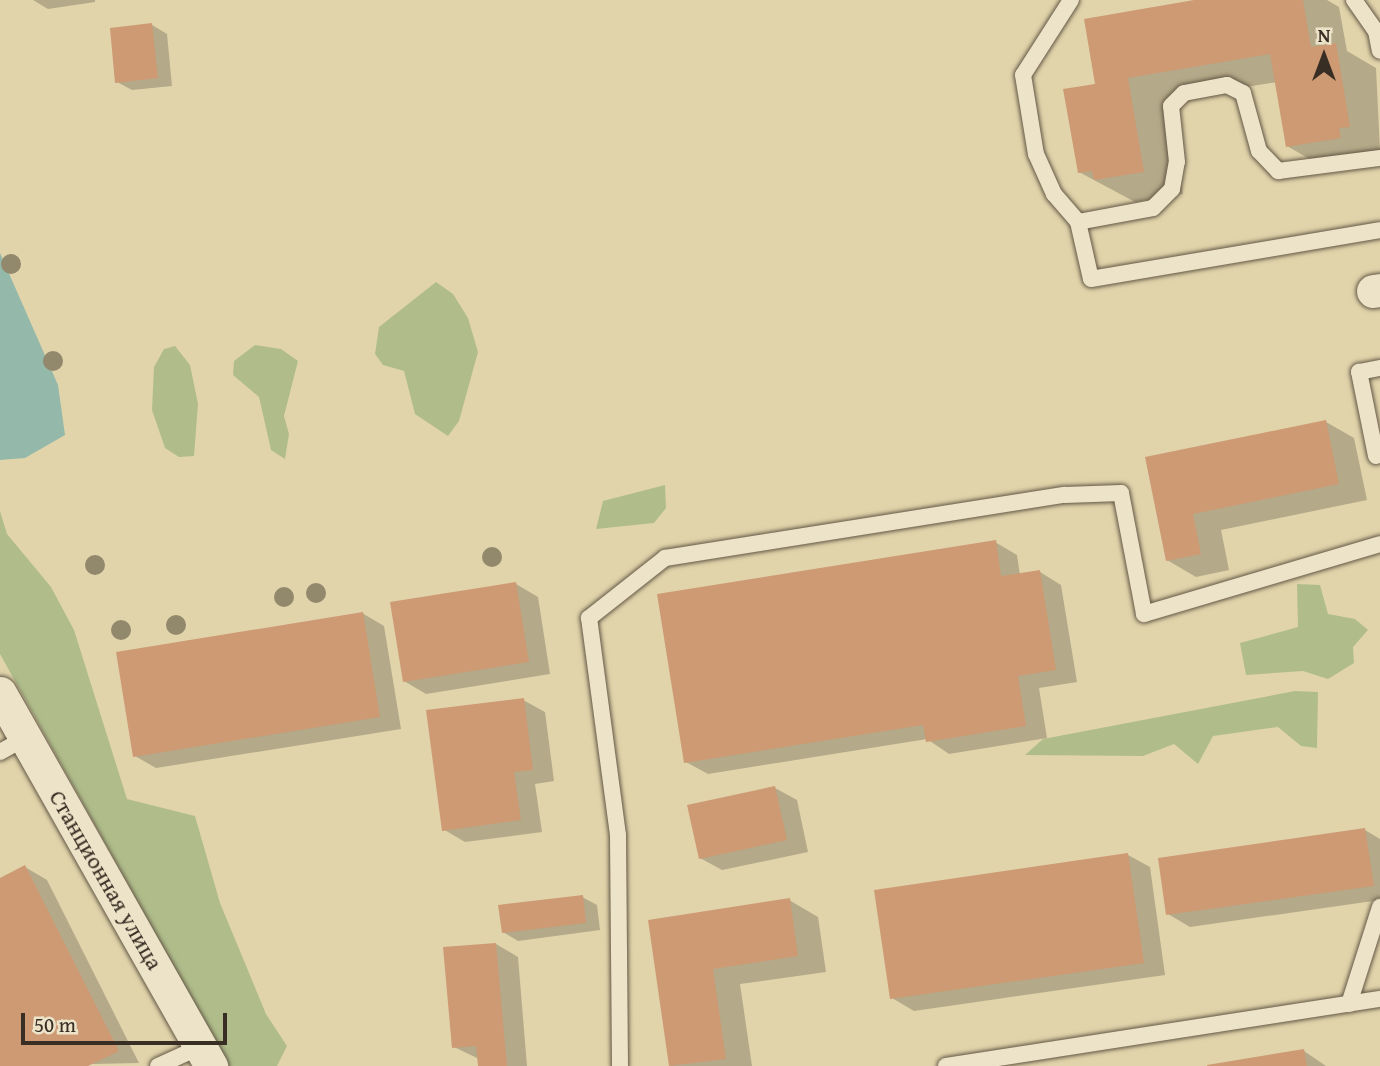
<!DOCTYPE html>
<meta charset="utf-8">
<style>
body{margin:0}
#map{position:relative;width:1380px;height:1066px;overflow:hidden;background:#e1d4ab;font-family:"Gentium Book Plus",serif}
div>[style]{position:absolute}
.green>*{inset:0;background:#b0bd8b}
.water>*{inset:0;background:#94b8aa}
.shadow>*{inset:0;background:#0003}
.building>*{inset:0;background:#cd9a74}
.roads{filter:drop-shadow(0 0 2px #635846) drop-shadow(0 0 2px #635846)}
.lane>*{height:16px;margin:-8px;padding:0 8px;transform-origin:8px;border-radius:8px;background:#ece3c8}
.street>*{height:33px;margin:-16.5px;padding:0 16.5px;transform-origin:16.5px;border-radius:16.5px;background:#ece3c8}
.trees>*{width:20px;height:20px;margin:-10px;border-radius:50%;background:#92896c}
span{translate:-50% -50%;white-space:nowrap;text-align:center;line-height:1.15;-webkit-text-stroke:6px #ece3c8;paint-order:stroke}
.street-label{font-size:23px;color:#392e24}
.north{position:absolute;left:1289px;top:21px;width:70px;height:70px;-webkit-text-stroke:5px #ece3c8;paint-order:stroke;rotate:0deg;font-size:19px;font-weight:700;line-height:28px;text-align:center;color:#392e24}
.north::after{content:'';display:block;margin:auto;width:24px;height:32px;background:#392e24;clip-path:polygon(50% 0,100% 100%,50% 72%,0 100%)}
.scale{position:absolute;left:21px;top:1013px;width:206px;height:32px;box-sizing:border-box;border:4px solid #392e24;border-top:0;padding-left:9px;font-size:21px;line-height:24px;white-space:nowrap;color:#392e24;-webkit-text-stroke:5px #ece3c8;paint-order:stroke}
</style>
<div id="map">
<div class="green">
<i style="clip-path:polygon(436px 282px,453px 294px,468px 318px,478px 352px,459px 421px,448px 436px,415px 414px,404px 371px,383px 365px,375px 354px,379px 327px)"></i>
<i style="clip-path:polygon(255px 345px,281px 349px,298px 361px,284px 416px,289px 434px,285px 459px,271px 450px,259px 397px,233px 375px,234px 361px)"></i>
<i style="clip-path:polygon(175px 346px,190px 365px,198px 404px,194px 456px,179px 457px,165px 448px,152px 410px,154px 367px,164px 349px)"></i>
<i style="clip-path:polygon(665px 485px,666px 508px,654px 523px,596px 529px,603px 501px)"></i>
<i style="clip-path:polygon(0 511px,7px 534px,51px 587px,74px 630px,127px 799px,195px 816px,220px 903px,266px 1014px,287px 1046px,277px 1066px,229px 1066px,0 654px)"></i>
<i style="clip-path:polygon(1297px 584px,1320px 585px,1328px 614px,1355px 619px,1368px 630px,1353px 647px,1354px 663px,1328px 679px,1303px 671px,1246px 675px,1240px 643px,1298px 627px)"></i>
<i style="clip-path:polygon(1295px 691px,1318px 692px,1317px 748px,1301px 746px,1278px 727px,1213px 736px,1198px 764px,1174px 744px,1143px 756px,1025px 755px,1043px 739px)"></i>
</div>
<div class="water">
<i style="clip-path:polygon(0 253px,58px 385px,65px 435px,25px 458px,0 460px)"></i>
</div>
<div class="shadow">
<i style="clip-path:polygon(33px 0,95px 0,95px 2px,48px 9px)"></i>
<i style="clip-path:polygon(1205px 0,1327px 0,1339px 7px,1347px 51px,1376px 68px,1380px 150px,1327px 169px,1287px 146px,1277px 82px,1167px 100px,1183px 194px,1135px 202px,1079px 172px,1097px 85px)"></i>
<i style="clip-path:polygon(152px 25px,167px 34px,172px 86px,132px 90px,117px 82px)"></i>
<i style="clip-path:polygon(1326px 422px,1354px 438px,1367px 500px,1221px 530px,1229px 570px,1196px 577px,1167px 560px,1147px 458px)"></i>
<i style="clip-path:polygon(995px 542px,1017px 555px,1020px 575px,1040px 572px,1061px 585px,1077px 682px,1039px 688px,1047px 738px,949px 754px,927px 739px,708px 774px,686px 762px)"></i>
<i style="clip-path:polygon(516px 584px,538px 597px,550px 674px,426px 694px,404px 681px)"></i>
<i style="clip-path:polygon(362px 613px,384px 626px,401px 729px,156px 768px,135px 756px)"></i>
<i style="clip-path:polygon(523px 700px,545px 712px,554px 781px,535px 784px,542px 832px,465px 842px,443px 829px)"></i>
<i style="clip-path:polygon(775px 788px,797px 800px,808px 852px,722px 870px,700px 858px)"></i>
<i style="clip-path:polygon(1365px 830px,1380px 839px,1380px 900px,1190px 927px,1168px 914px)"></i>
<i style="clip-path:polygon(1128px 855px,1150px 867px,1165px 975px,914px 1011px,892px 998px)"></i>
<i style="clip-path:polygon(25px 867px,47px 880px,139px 1063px,0 1066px,0 880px)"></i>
<i style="clip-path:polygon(582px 897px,597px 905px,600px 930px,518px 941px,503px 932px)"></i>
<i style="clip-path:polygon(789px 900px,818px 917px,826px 972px,740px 984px,752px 1066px,671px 1066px,650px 921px)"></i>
<i style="clip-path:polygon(496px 944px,518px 957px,527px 1066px,480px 1066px,479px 1059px,454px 1047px)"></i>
<i style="clip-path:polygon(1304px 1051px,1326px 1066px,1209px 1066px)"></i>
</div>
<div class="building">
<i style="clip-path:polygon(1194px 0,1303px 0,1311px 47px,1336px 43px,1350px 127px,1339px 128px,1341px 138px,1286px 147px,1270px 54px,1128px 78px,1144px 172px,1094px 180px,1092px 171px,1078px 173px,1063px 89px,1095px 84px,1084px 19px)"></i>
<i style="clip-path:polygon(152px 23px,158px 78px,115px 83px,110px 28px)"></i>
<i style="clip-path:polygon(1326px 420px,1339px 484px,1193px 514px,1201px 554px,1166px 561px,1145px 457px)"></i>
<i style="clip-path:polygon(996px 540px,1001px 576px,1040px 570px,1056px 670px,1018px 676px,1026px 726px,926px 742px,923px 725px,684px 763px,657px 594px)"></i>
<i style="clip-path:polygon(516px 582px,529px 662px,403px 682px,390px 602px)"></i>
<i style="clip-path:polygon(363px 612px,380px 717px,133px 757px,116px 652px)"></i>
<i style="clip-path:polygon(524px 698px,533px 770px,514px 772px,521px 820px,442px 831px,426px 710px)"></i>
<i style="clip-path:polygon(775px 786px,787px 840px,699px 859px,687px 805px)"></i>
<i style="clip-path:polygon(1365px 828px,1374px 886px,1166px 915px,1158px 858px)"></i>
<i style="clip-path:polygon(1128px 853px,1144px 963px,890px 999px,874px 890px)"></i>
<i style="clip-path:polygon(25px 865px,119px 1051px,88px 1066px,0 1066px,0 878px)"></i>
<i style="clip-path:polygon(583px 895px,586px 923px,502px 933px,498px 905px)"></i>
<i style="clip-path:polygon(790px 898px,798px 956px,713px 969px,726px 1059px,669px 1066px,648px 920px)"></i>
<i style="clip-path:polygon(496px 943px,507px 1066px,478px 1066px,476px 1046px,452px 1048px,443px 947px)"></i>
<i style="clip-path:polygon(1304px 1049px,1307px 1066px,1207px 1066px,1207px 1065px)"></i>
</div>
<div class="roads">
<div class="lane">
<i style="left:1071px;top:0;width:89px;rotate:122.6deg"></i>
<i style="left:1023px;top:75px;width:80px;rotate:80.7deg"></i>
<i style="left:1036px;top:154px;width:44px;rotate:65.8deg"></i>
<i style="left:1054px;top:194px;width:37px;rotate:49deg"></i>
<i style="left:1078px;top:222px;width:58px;rotate:77.2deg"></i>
<i style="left:1091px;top:279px;width:293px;rotate:-9.6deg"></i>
<i style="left:1354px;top:0;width:38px;rotate:55deg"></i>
<i style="left:1376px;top:31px;width:20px;rotate:79deg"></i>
<i style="left:1078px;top:222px;width:76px;rotate:-10.6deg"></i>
<i style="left:1153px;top:208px;width:27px;rotate:-45deg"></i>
<i style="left:1172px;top:189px;width:27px;rotate:-80deg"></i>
<i style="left:1177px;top:162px;width:56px;rotate:-96.1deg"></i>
<i style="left:1171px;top:106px;width:18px;rotate:-45deg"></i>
<i style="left:1184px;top:93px;width:44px;rotate:-10.5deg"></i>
<i style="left:1227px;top:85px;width:18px;rotate:27deg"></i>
<i style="left:1243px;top:93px;width:60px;rotate:74.6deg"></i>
<i style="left:1259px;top:151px;width:28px;rotate:46deg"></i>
<i style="left:1278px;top:171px;width:103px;rotate:-7.3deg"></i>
<i style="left:1376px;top:456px;width:86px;rotate:-101.4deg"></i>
<i style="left:1359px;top:372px;width:21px;rotate:-11deg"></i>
<i style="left:0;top:752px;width:29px;rotate:-29deg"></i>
<i style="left:1349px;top:1004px;width:102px;rotate:-72.3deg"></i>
<i style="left:158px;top:1066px;width:46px;rotate:-24.3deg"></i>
<i style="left:620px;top:1066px;width:231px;rotate:-90.5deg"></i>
<i style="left:618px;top:835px;width:219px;rotate:-97.6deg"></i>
<i style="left:589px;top:618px;width:97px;rotate:-38.3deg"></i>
<i style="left:665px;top:558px;width:405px;rotate:-9deg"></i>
<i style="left:1065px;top:495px;width:56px;rotate:-2deg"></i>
<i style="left:1121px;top:493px;width:123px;rotate:79.2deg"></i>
<i style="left:1144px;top:614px;width:246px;rotate:-16.5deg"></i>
<i style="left:946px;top:1066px;width:439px;rotate:-8.8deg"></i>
</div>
<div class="street">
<i style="left:1373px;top:291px;width:7px;rotate:-8deg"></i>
<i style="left:0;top:693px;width:429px;rotate:60.5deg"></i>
</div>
</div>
<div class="trees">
<i style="left:11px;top:264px"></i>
<i style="left:53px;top:361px"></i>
<i style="left:492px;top:557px"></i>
<i style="left:95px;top:565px"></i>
<i style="left:316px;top:593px"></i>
<i style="left:284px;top:597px"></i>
<i style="left:176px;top:625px"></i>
<i style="left:121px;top:630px"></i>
</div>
<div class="street-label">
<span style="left:106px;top:880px;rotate:60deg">Станционная улица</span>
</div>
<div class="north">N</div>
<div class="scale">50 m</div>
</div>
